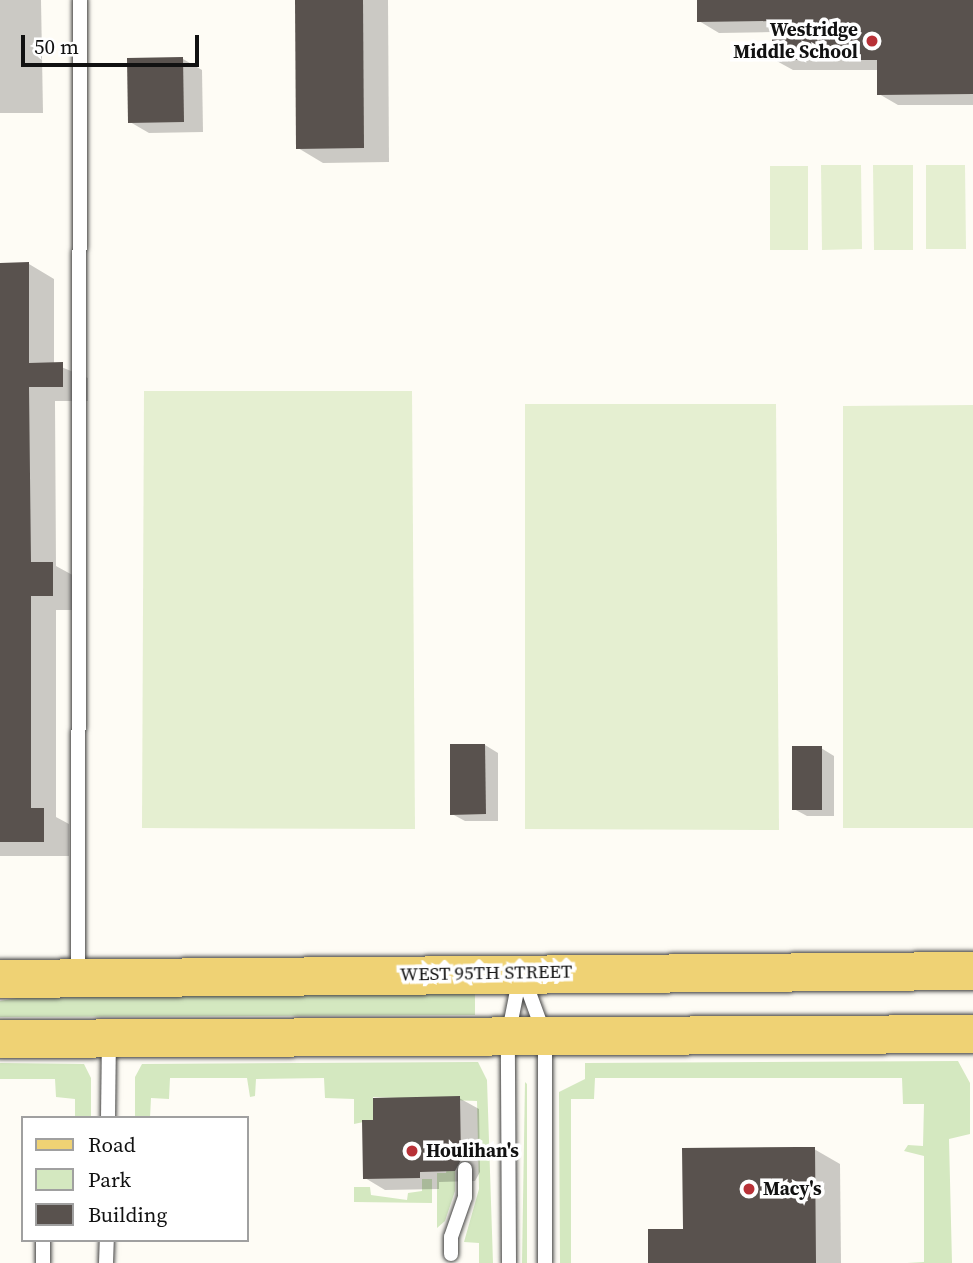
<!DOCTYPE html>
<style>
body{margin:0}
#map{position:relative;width:973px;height:1263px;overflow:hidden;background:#fefcf5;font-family:"Source Serif 4",serif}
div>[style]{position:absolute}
.green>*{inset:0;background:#d4e8c0}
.pitch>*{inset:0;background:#e5efd1}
.shadow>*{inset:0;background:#0003}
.building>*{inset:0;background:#59524e}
.roads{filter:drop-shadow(0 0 2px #444) drop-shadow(0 0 2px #444)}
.service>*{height:14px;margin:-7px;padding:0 7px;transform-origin:7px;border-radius:7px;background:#fff}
.primary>*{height:38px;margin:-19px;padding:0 19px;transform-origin:19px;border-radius:19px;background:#efd274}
.dots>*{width:19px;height:19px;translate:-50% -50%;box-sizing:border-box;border:4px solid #fff;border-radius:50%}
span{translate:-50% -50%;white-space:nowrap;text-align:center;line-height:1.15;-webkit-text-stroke:7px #fff;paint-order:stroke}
.poi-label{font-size:19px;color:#111;font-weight:700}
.right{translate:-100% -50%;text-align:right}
.left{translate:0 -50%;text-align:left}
.street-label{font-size:19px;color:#111}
.legend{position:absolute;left:21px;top:1116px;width:228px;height:126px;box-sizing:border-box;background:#fff;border:2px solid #a0a0a0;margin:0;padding:9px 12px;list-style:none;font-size:21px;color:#111}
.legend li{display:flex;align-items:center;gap:14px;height:35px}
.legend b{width:35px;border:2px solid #a0a0a0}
.scale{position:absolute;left:21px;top:35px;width:178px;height:32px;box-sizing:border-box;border:4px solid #111;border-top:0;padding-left:9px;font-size:21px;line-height:24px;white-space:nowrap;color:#111;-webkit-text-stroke:5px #fff;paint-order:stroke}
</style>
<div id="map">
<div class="green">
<i style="clip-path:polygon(468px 992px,475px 994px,475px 1015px,0 1017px,0 1001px,17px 998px)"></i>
<i style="clip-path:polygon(958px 1061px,970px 1083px,970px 1134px,949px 1139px,952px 1263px,907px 1263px,924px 1262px,924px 1156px,904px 1151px,908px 1145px,923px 1146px,924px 1104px,903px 1104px,902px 1078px,595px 1078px,594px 1099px,571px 1099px,571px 1263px,560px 1263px,559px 1092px,585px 1079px,585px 1063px)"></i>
<i style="clip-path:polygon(478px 1062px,487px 1080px,493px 1263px,479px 1263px,479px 1243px,464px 1242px,479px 1189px,477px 1101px,373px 1097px,373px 1120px,354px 1124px,354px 1099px,325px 1098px,324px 1078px,256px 1079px,255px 1096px,250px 1097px,247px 1078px,170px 1078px,169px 1099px,151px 1098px,150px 1118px,135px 1118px,135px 1077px,142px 1064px)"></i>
<i style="clip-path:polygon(0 1063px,84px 1064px,91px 1078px,91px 1118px,75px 1118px,75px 1099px,56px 1097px,55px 1079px,0 1079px)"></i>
<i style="clip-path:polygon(525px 1082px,527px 1084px,527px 1263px,522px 1263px)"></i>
<i style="clip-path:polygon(447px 1168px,455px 1168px,455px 1191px,445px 1221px,437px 1228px,437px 1173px,446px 1173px)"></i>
<i style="clip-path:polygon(422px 1179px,432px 1179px,432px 1203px,354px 1202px,354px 1187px,370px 1187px,371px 1195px,407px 1200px,408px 1193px,422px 1191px)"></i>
</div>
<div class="pitch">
<i style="clip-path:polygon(821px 165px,861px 165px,862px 249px,822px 250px)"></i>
<i style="clip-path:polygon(873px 165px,913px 165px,913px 250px,874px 250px)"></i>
<i style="clip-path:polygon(926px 165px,965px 165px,966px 249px,926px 249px)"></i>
<i style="clip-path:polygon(770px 166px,808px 166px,808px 250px,770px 250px)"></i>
<i style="clip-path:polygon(144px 391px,412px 391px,415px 829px,142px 828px)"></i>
<i style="clip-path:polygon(525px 404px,776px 404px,779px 830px,525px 829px)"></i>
<i style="clip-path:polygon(973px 405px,973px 828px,843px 828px,843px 406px)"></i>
</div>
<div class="shadow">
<i style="clip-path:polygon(0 0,41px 0,43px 113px,0 113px)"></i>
<i style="clip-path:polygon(296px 0,388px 0,389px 162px,323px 163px,298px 148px)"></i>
<i style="clip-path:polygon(699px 0,973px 0,973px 105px,898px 105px,879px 94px,879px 70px,793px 70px,773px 59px,773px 32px,719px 33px,699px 21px)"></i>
<i style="clip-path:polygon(183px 59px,202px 70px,203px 132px,149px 133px,130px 122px)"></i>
<i style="clip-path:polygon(29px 264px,54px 279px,54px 364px,88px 378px,88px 401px,55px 401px,56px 566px,78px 578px,78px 610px,56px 610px,56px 817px,69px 824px,69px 856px,0 856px,0 265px)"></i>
<i style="clip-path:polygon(485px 745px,498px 753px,498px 821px,465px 821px,452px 814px)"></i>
<i style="clip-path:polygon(821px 748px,834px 756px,834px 816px,807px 816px,794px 809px)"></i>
<i style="clip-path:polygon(459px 1098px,479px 1109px,480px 1172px,475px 1181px,439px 1182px,439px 1189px,385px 1190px,365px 1178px,375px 1121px)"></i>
<i style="clip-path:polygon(814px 1149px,840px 1164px,841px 1263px,650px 1263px,684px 1230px)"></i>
</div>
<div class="building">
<i style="clip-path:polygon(295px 0,363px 0,364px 148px,296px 149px)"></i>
<i style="clip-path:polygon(697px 0,973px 0,973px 94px,877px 95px,877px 60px,772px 60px,772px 21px,697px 22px)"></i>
<i style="clip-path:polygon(183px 57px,184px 122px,128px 123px,127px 58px)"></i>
<i style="clip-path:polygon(29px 262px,29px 363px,63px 362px,63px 387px,29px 387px,31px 562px,53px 562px,53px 596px,31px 596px,31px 808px,44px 808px,44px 842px,0 842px,0 263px)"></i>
<i style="clip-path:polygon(450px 744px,485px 744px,486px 814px,450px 815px)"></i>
<i style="clip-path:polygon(792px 746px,822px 746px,822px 810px,792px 810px)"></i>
<i style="clip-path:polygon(460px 1096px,461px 1160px,455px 1171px,420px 1172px,420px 1178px,363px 1179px,362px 1120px,373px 1120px,373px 1098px)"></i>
<i style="clip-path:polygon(798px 1147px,815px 1147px,816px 1263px,648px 1263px,648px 1229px,683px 1229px,682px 1148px)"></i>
</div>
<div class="roads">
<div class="service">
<i style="left:523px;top:976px;width:64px;rotate:69.9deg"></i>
<i style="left:545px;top:1036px;width:227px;rotate:90deg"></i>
<i style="left:78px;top:977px;width:977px;rotate:-89.88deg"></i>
<i style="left:108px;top:1118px;width:78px;rotate:-89.3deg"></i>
<i style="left:43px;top:1240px;width:23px;rotate:90deg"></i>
<i style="left:451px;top:1254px;width:17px;rotate:-90deg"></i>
<i style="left:451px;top:1237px;width:42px;rotate:-70.7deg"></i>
<i style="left:465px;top:1197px;width:28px;rotate:-90deg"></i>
<i style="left:106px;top:1263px;width:23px;rotate:-88deg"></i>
<i style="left:509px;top:1263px;width:227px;rotate:-90.3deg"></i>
<i style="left:508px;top:1036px;width:61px;rotate:-78.7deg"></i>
</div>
<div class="primary">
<i style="left:0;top:979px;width:973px;rotate:-0.47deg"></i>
<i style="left:0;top:1039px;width:973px;rotate:-0.29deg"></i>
</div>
</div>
<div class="dots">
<i style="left:872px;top:41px;background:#b83137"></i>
<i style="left:412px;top:1151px;background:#b83137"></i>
<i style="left:749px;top:1189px;background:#b83137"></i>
</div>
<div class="poi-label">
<span class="right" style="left:858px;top:41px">Westridge<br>Middle School</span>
<span class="left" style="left:426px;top:1151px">Houlihan's</span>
<span class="left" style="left:763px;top:1189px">Macy's</span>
</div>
<div class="street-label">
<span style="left:486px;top:973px;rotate:-1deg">WEST 95TH STREET</span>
</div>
<ul class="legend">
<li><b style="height:9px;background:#efd274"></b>Road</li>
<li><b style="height:19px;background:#d4e8c0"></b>Park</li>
<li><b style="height:19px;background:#59524e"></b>Building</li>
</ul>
<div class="scale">50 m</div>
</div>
